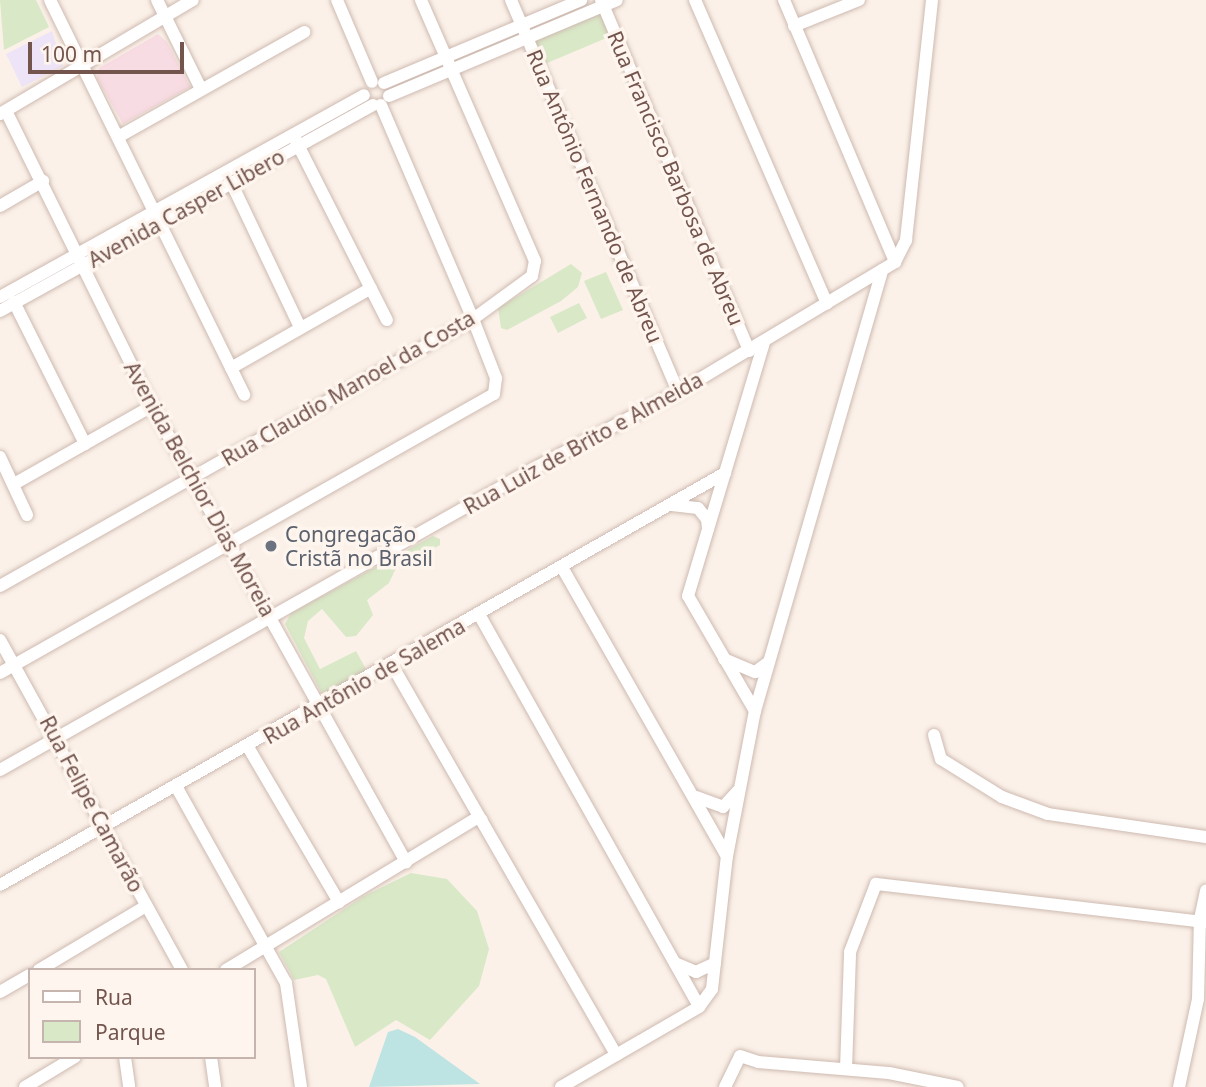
<!DOCTYPE html>
<meta charset="utf-8">
<style>
body{margin:0}
#map{position:relative;width:1206px;height:1087px;overflow:hidden;background:#fbf1e8;font-family:"Noto Sans",sans-serif}
div>[style]{position:absolute}
.education>*{inset:0;background:#eee4f7}
.medical>*{inset:0;background:#f8dce3}
.green>*{inset:0;background:#d9e8c7}
.water>*{inset:0;background:#bde3e3}
.roads{filter:drop-shadow(0 0 2px #cebab1) drop-shadow(0 0 2px #cebab1)}
.minor>*{height:12px;margin:-6px;padding:0 6px;transform-origin:6px;border-radius:6px;background:#fff}
.dots>*{width:19px;height:19px;translate:-50% -50%;box-sizing:border-box;border:4px solid #fef5ee;border-radius:50%}
span{translate:-50% -50%;white-space:nowrap;text-align:center;line-height:1.15;-webkit-text-stroke:7px #fef5ee;paint-order:stroke}
.street-label{font-size:21px;color:#73554e}
.worship-label{font-size:21px;color:#5b616d}
.left{translate:0 -50%;text-align:left}
.legend{position:absolute;left:28px;top:968px;width:228px;height:91px;box-sizing:border-box;background:#fef5ee;border:2px solid #c6b5ae;margin:0;padding:9px 12px;list-style:none;font-size:21px;color:#73554e}
.legend li{display:flex;align-items:center;gap:14px;height:35px}
.legend b{width:35px;border:2px solid #c6b5ae}
.scale{position:absolute;left:28px;top:42px;width:156px;height:32px;box-sizing:border-box;border:4px solid #73554e;border-top:0;padding-left:9px;font-size:21px;line-height:24px;white-space:nowrap;color:#73554e;-webkit-text-stroke:5px #fef5ee;paint-order:stroke}
</style>
<div id="map">
<div class="education">
<i style="clip-path:polygon(52px 31px,63px 66px,22px 87px,6px 54px)"></i>
</div>
<div class="medical">
<i style="clip-path:polygon(158px 34px,167px 42px,190px 87px,123px 124px,97px 78px,99px 68px)"></i>
</div>
<div class="green">
<i style="clip-path:polygon(0 0,36px 0,49px 27px,4px 50px)"></i>
<i style="clip-path:polygon(603px 6px,616px 34px,540px 66px,528px 37px)"></i>
<i style="clip-path:polygon(571px 264px,582px 273px,578px 287px,561px 301px,507px 330px,501px 328px,498px 308px)"></i>
<i style="clip-path:polygon(606px 272px,623px 310px,601px 319px,584px 281px)"></i>
<i style="clip-path:polygon(579px 303px,587px 318px,558px 333px,550px 317px)"></i>
<i style="clip-path:polygon(433px 536px,440px 539px,440px 545px,395px 570px,389px 583px,367px 600px,373px 615px,356px 636px,346px 637px,322px 609px,308px 621px,304px 638px,320px 669px,356px 651px,367px 671px,322px 694px,285px 624px,291px 613px)"></i>
<i style="clip-path:polygon(411px 873px,447px 879px,477px 911px,489px 949px,479px 986px,430px 1040px,396px 1020px,355px 1047px,326px 979px,318px 975px,294px 980px,279px 952px,364px 896px)"></i>
</div>
<div class="water">
<i style="clip-path:polygon(398px 1029px,415px 1037px,480px 1084px,369px 1087px,388px 1032px)"></i>
</div>
<div class="roads">
<div class="minor">
<i style="left:50px;top:0;width:440px;rotate:63.8deg"></i>
<i style="left:157px;top:0;width:99px;rotate:63.7deg"></i>
<i style="left:337px;top:0;width:89px;rotate:66.9deg"></i>
<i style="left:511px;top:0;width:426px;rotate:66.9deg"></i>
<i style="left:601px;top:0;width:381px;rotate:67.1deg"></i>
<i style="left:695px;top:0;width:331px;rotate:66.5deg"></i>
<i style="left:784px;top:0;width:285px;rotate:67deg"></i>
<i style="left:794px;top:26px;width:70px;rotate:-21.8deg"></i>
<i style="left:384px;top:83px;width:214px;rotate:-22.8deg"></i>
<i style="left:389px;top:96px;width:247px;rotate:-22.8deg"></i>
<i style="left:6px;top:111px;width:334px;rotate:63.7deg"></i>
<i style="left:154px;top:410px;width:518px;rotate:60.86deg"></i>
<i style="left:0;top:114px;width:224px;rotate:-30.6deg"></i>
<i style="left:118px;top:137px;width:214px;rotate:-29.4deg"></i>
<i style="left:295px;top:139px;width:203px;rotate:63.1deg"></i>
<i style="left:231px;top:182px;width:161px;rotate:64.6deg"></i>
<i style="left:0;top:206px;width:50px;rotate:-30.2deg"></i>
<i style="left:0;top:297px;width:416px;rotate:-29deg"></i>
<i style="left:14px;top:302px;width:159px;rotate:63.4deg"></i>
<i style="left:0;top:311px;width:426px;rotate:-28.9deg"></i>
<i style="left:231px;top:368px;width:161px;rotate:-29.7deg"></i>
<i style="left:0;top:457px;width:64px;rotate:65deg"></i>
<i style="left:14px;top:484px;width:159px;rotate:-29.5deg"></i>
<i style="left:672px;top:505px;width:26px;rotate:7deg"></i>
<i style="left:698px;top:508px;width:14px;rotate:51deg"></i>
<i style="left:707px;top:519px;width:10px;rotate:84deg"></i>
<i style="left:563px;top:569px;width:331px;rotate:60.3deg"></i>
<i style="left:0;top:586px;width:543px;rotate:-29.44deg"></i>
<i style="left:473px;top:319px;width:73px;rotate:-36.1deg"></i>
<i style="left:532px;top:276px;width:15px;rotate:-79deg"></i>
<i style="left:535px;top:261px;width:285px;rotate:-113.6deg"></i>
<i style="left:480px;top:616px;width:448px;rotate:60.7deg"></i>
<i style="left:0;top:640px;width:377px;rotate:61.1deg"></i>
<i style="left:724px;top:659px;width:34px;rotate:23deg"></i>
<i style="left:755px;top:672px;width:17px;rotate:-36deg"></i>
<i style="left:392px;top:665px;width:450px;rotate:60.1deg"></i>
<i style="left:0;top:673px;width:567px;rotate:-29.46deg"></i>
<i style="left:494px;top:394px;width:16px;rotate:-83deg"></i>
<i style="left:496px;top:378px;width:63px;rotate:-111.3deg"></i>
<i style="left:473px;top:319px;width:233px;rotate:-113.3deg"></i>
<i style="left:755px;top:711px;width:133px;rotate:-120.2deg"></i>
<i style="left:688px;top:596px;width:264px;rotate:-73.3deg"></i>
<i style="left:934px;top:735px;width:25px;rotate:74deg"></i>
<i style="left:941px;top:759px;width:72px;rotate:31.9deg"></i>
<i style="left:1002px;top:797px;width:49px;rotate:20.3deg"></i>
<i style="left:1048px;top:814px;width:160px;rotate:8.3deg"></i>
<i style="left:248px;top:747px;width:180px;rotate:59.6deg"></i>
<i style="left:0;top:770px;width:612px;rotate:-29.45deg"></i>
<i style="left:533px;top:469px;width:164px;rotate:-28deg"></i>
<i style="left:678px;top:392px;width:253px;rotate:-30.9deg"></i>
<i style="left:895px;top:262px;width:25px;rotate:-63deg"></i>
<i style="left:906px;top:240px;width:241px;rotate:-83.8deg"></i>
<i style="left:177px;top:788px;width:223px;rotate:60.8deg"></i>
<i style="left:286px;top:983px;width:105px;rotate:81.8deg"></i>
<i style="left:696px;top:797px;width:29px;rotate:20deg"></i>
<i style="left:723px;top:807px;width:22px;rotate:-47deg"></i>
<i style="left:0;top:885px;width:834px;rotate:-29.61deg"></i>
<i style="left:675px;top:963px;width:23px;rotate:23deg"></i>
<i style="left:696px;top:972px;width:21px;rotate:-25deg"></i>
<i style="left:39px;top:970px;width:125px;rotate:-30.9deg"></i>
<i style="left:226px;top:970px;width:293px;rotate:-31.2deg"></i>
<i style="left:477px;top:818px;width:5px;rotate:22deg"></i>
<i style="left:0;top:992px;width:34px;rotate:-30deg"></i>
<i style="left:125px;top:1057px;width:30px;rotate:82deg"></i>
<i style="left:211px;top:1057px;width:30px;rotate:82deg"></i>
<i style="left:846px;top:1069px;width:117px;rotate:-88deg"></i>
<i style="left:850px;top:952px;width:73px;rotate:-69.1deg"></i>
<i style="left:876px;top:884px;width:332px;rotate:6.6deg"></i>
<i style="left:25px;top:1087px;width:58px;rotate:-31deg"></i>
<i style="left:561px;top:1087px;width:160px;rotate:-30.1deg"></i>
<i style="left:699px;top:1007px;width:22px;rotate:-54deg"></i>
<i style="left:712px;top:989px;width:134px;rotate:-83.6deg"></i>
<i style="left:727px;top:856px;width:148px;rotate:-79.1deg"></i>
<i style="left:755px;top:711px;width:459px;rotate:-73.9deg"></i>
<i style="left:725px;top:1087px;width:34px;rotate:-64deg"></i>
<i style="left:740px;top:1056px;width:19px;rotate:18deg"></i>
<i style="left:758px;top:1062px;width:131px;rotate:4.8deg"></i>
<i style="left:889px;top:1073px;width:70px;rotate:11.5deg"></i>
<i style="left:1179px;top:1087px;width:90px;rotate:-77.8deg"></i>
<i style="left:1198px;top:999px;width:80px;rotate:-88.6deg"></i>
<i style="left:1200px;top:919px;width:29px;rotate:-78deg"></i>
</div>
</div>
<div class="dots">
<i style="left:271px;top:546px;background:#6b7280"></i>
</div>
<div class="street-label">
<span style="left:676px;top:178px;rotate:67deg">Rua Francisco Barbosa de Abreu</span>
<span style="left:595px;top:196px;rotate:67deg">Rua Antônio Fernando de Abreu</span>
<span style="left:186px;top:208px;rotate:-29deg">Avenida Casper Libero</span>
<span style="left:348px;top:388px;rotate:-30deg">Rua Claudio Manoel da Costa</span>
<span style="left:583px;top:443px;rotate:-29deg">Rua Luiz de Brito e Almeida</span>
<span style="left:200px;top:489px;rotate:61deg">Avenida Belchior Dias Moreia</span>
<span style="left:364px;top:681px;rotate:-30deg">Rua Antônio de Salema</span>
<span style="left:92px;top:804px;rotate:62deg">Rua Felipe Camarão</span>
</div>
<div class="worship-label">
<span class="left" style="left:285px;top:546px">Congregação<br>Cristã no Brasil</span>
</div>
<ul class="legend">
<li><b style="height:9px;background:#fff"></b>Rua</li>
<li><b style="height:19px;background:#d9e8c7"></b>Parque</li>
</ul>
<div class="scale">100 m</div>
</div>
